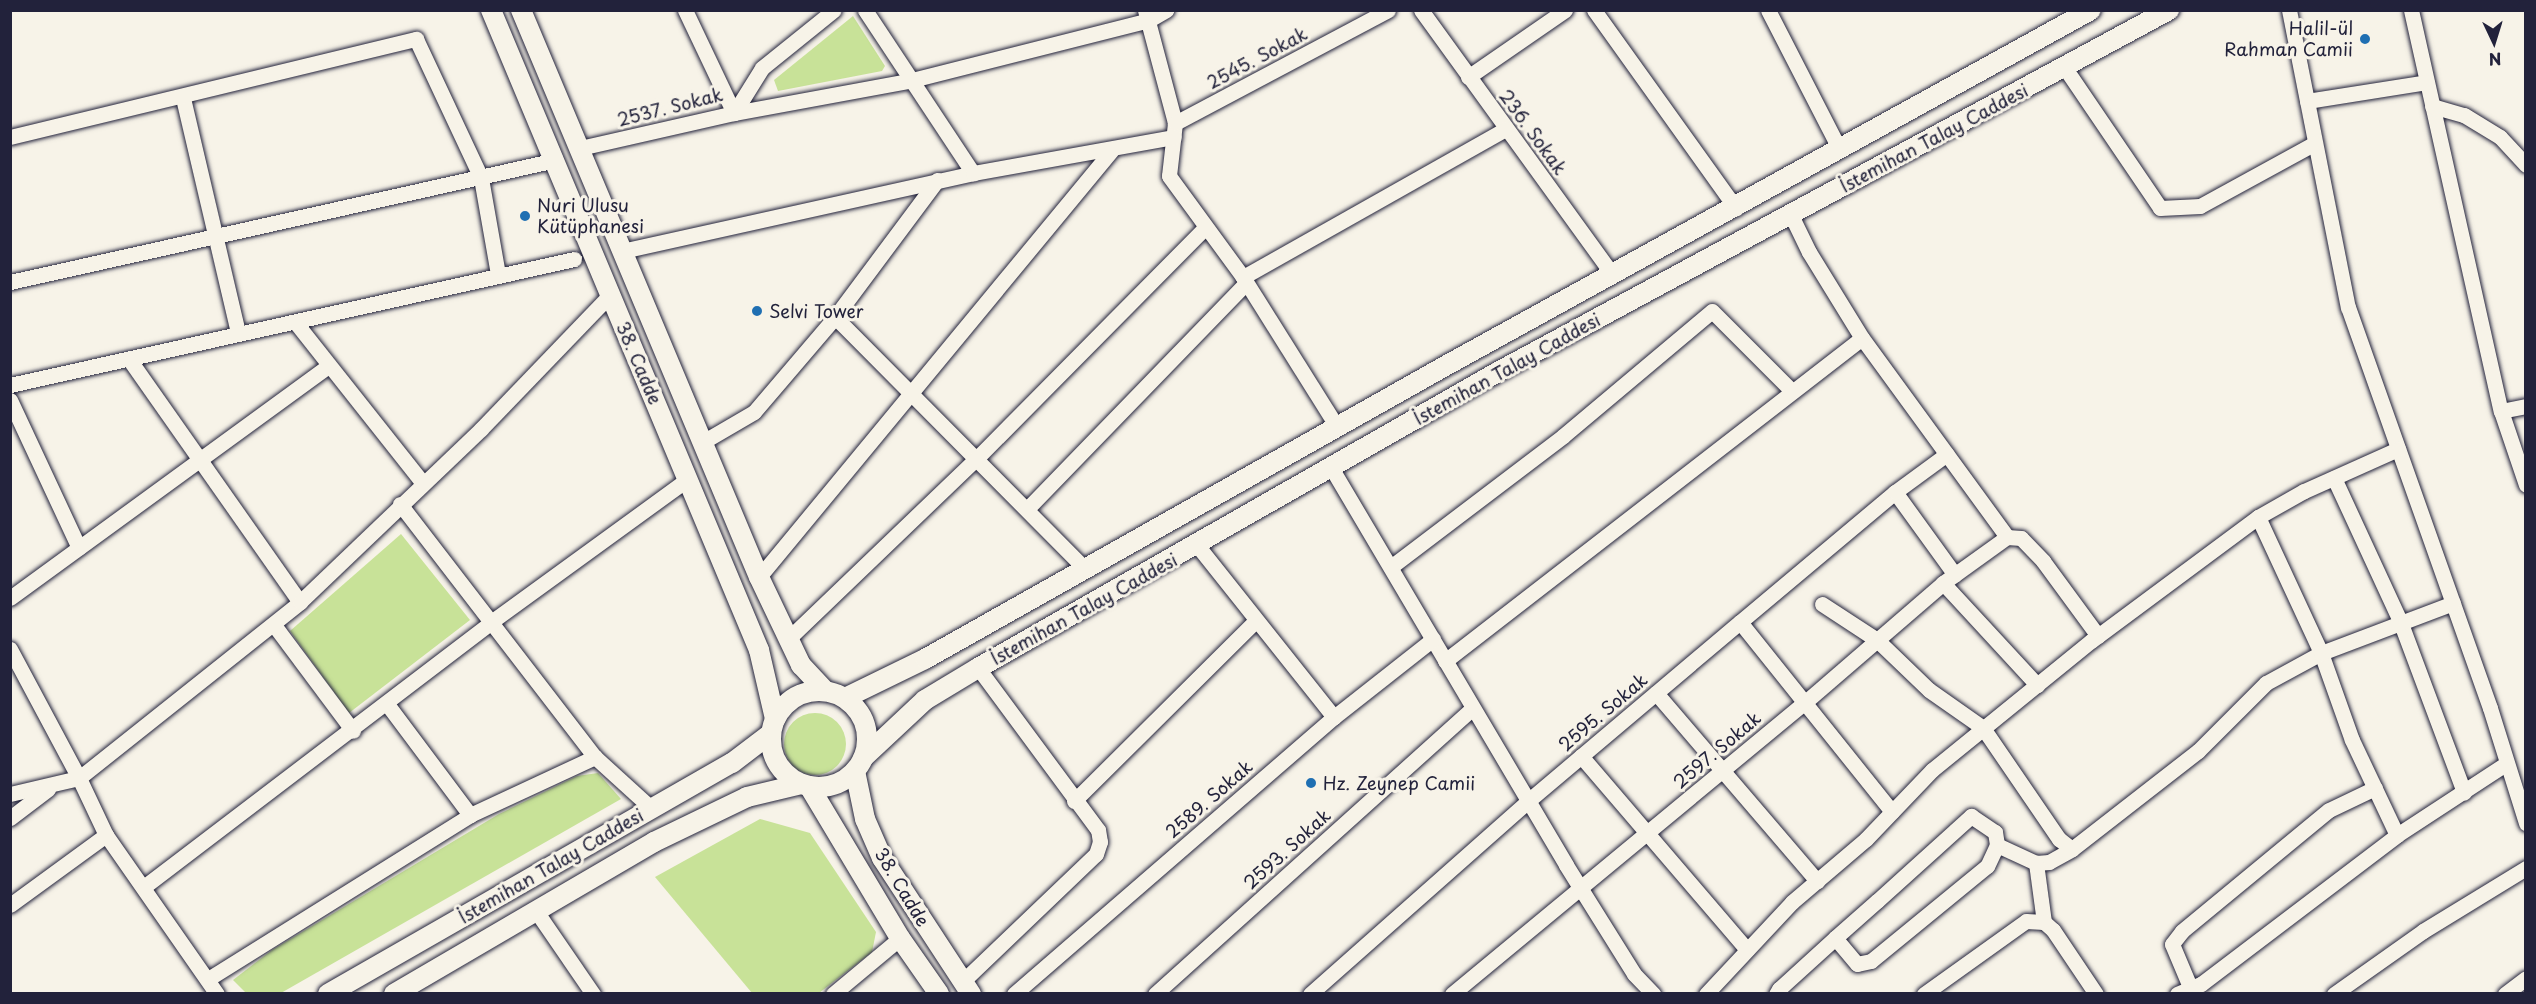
<!DOCTYPE html>
<meta charset="utf-8">
<style>
body{margin:0}
#map{position:relative;width:2536px;height:1004px;overflow:hidden;background:#f7f3e8;font-family:"Playpen Sans",sans-serif}
div>[style]{position:absolute}
.green>*{inset:0;background:#c8e298}
.round{border-radius:50%}
.roads{filter:drop-shadow(0 0 2px #22223b) drop-shadow(0 0 2px #22223b)}
.minor>*{height:15px;margin:-7.5px;padding:0 7.5px;transform-origin:7.5px;border-radius:7.5px;background:#f7f3e8}
.tertiary>*{height:20px;margin:-10px;padding:0 10px;transform-origin:10px;border-radius:10px;background:#f7f3e8}
.tertiary>.ring{margin:-10px;padding:0;box-sizing:content-box;background:none;border:20px solid #f7f3e8;border-radius:50%}
.dots>*{width:16px;height:16px;translate:-50% -50%;box-sizing:border-box;border:3px solid #f7f3e8;border-radius:50%}
span{translate:-50% -50%;white-space:nowrap;text-align:center;line-height:1.15;-webkit-text-stroke:6px #f7f3e8;paint-order:stroke}
.poi-label{font-size:18px;color:#22223b}
.right{translate:-100% -50%;text-align:right}
.left{translate:0 -50%;text-align:left}
.street-label{font-size:18px;color:#22223b}
.frame{position:absolute;inset:0;border:12px solid #22223b;pointer-events:none}
.north{position:absolute;left:2464px;top:12px;width:60px;height:60px;-webkit-text-stroke:4px #f7f3e8;paint-order:stroke;rotate:176deg;font-size:16px;font-weight:700;line-height:24px;text-align:center;color:#22223b}
.north::after{content:'';display:block;margin:auto;width:21px;height:27px;background:#22223b;clip-path:polygon(50% 0,100% 100%,50% 72%,0 100%)}
</style>
<div id="map">
<div class="green">
<i style="clip-path:polygon(853px 16px,885px 66px,882px 71px,778px 91px,774px 80px)"></i>
<i style="clip-path:polygon(401px 534px,470px 620px,349px 713px,290px 631px)"></i>
<i class="round" style="left:784px;top:713px;width:62px;height:62px"></i>
<i style="clip-path:polygon(598px 773px,621px 799px,281px 993px,246px 993px,233px 980px,272px 950px,499px 814px,577px 776px)"></i>
<i style="clip-path:polygon(760px 819px,810px 833px,876px 932px,872px 952px,819px 993px,752px 993px,655px 877px)"></i>
</div>
<div class="roads">
<div class="minor">
<i style="left:685px;top:10px;width:114px;rotate:64.6deg"></i>
<i style="left:734px;top:113px;width:177px;rotate:-10.4deg"></i>
<i style="left:908px;top:81px;width:249px;rotate:-14.2deg"></i>
<i style="left:1149px;top:20px;width:20px;rotate:-30deg"></i>
<i style="left:865px;top:10px;width:196px;rotate:56.5deg"></i>
<i style="left:1145px;top:10px;width:117px;rotate:75.1deg"></i>
<i style="left:1175px;top:123px;width:53px;rotate:96.5deg"></i>
<i style="left:1169px;top:176px;width:125px;rotate:53.8deg"></i>
<i style="left:1243px;top:277px;width:177px;rotate:57.9deg"></i>
<i style="left:1421px;top:10px;width:327px;rotate:54.1deg"></i>
<i style="left:1594px;top:10px;width:244px;rotate:54.4deg"></i>
<i style="left:1768px;top:10px;width:155px;rotate:62.8deg"></i>
<i style="left:2289px;top:10px;width:303px;rotate:78.8deg"></i>
<i style="left:2348px;top:307px;width:425px;rotate:70.5deg"></i>
<i style="left:2490px;top:708px;width:121px;rotate:72.6deg"></i>
<i style="left:2411px;top:10px;width:411px;rotate:77.4deg"></i>
<i style="left:2501px;top:411px;width:78px;rotate:71.3deg"></i>
<i style="left:2065px;top:68px;width:169px;rotate:55.8deg"></i>
<i style="left:2160px;top:208px;width:40px;rotate:-2.9deg"></i>
<i style="left:2200px;top:206px;width:131px;rotate:-28.7deg"></i>
<i style="left:1468px;top:77px;width:118px;rotate:-34.6deg"></i>
<i style="left:183px;top:98px;width:241px;rotate:76.8deg"></i>
<i style="left:2307px;top:101px;width:121px;rotate:-9deg"></i>
<i style="left:2432px;top:106px;width:33px;rotate:16deg"></i>
<i style="left:2464px;top:115px;width:42px;rotate:31.4deg"></i>
<i style="left:2500px;top:137px;width:38px;rotate:47deg"></i>
<i style="left:1175px;top:123px;width:241px;rotate:-27.9deg"></i>
<i style="left:10px;top:137px;width:418px;rotate:-13.6deg"></i>
<i style="left:416px;top:39px;width:153px;rotate:64.9deg"></i>
<i style="left:481px;top:178px;width:97px;rotate:80deg"></i>
<i style="left:580px;top:148px;width:158px;rotate:-12.8deg"></i>
<i style="left:734px;top:113px;width:53px;rotate:-58.1deg"></i>
<i style="left:762px;top:68px;width:92px;rotate:-38.9deg"></i>
<i style="left:1791px;top:215px;width:41px;rotate:64.1deg"></i>
<i style="left:1809px;top:252px;width:101px;rotate:58.4deg"></i>
<i style="left:1862px;top:338px;width:246px;rotate:53.9deg"></i>
<i style="left:622px;top:251px;width:360px;rotate:-12.5deg"></i>
<i style="left:973px;top:173px;width:204px;rotate:-10.2deg"></i>
<i style="left:1243px;top:277px;width:302px;rotate:-29.4deg"></i>
<i style="left:10px;top:282px;width:559px;rotate:-12.6deg"></i>
<i style="left:835px;top:317px;width:354px;rotate:45.2deg"></i>
<i style="left:296px;top:323px;width:203px;rotate:51.6deg"></i>
<i style="left:129px;top:359px;width:297px;rotate:54.9deg"></i>
<i style="left:10px;top:385px;width:578px;rotate:-12.59deg"></i>
<i style="left:10px;top:400px;width:163px;rotate:65deg"></i>
<i style="left:2501px;top:411px;width:25px;rotate:-11deg"></i>
<i style="left:701px;top:443px;width:61px;rotate:-30.3deg"></i>
<i style="left:754px;top:412px;width:125px;rotate:-49.5deg"></i>
<i style="left:835px;top:317px;width:171px;rotate:-53.3deg"></i>
<i style="left:1332px;top:469px;width:460px;rotate:59.4deg"></i>
<i style="left:1566px;top:865px;width:128px;rotate:58deg"></i>
<i style="left:1634px;top:974px;width:28px;rotate:46deg"></i>
<i style="left:2334px;top:478px;width:157px;rotate:65.2deg"></i>
<i style="left:2400px;top:621px;width:183px;rotate:69.5deg"></i>
<i style="left:1895px;top:492px;width:102px;rotate:54.1deg"></i>
<i style="left:400px;top:504px;width:319px;rotate:52.4deg"></i>
<i style="left:595px;top:757px;width:76px;rotate:42.3deg"></i>
<i style="left:1027px;top:509px;width:315px;rotate:-45.9deg"></i>
<i style="left:2258px;top:517px;width:150px;rotate:65.1deg"></i>
<i style="left:2321px;top:653px;width:92px;rotate:70.4deg"></i>
<i style="left:2352px;top:740px;width:105px;rotate:64.7deg"></i>
<i style="left:2007px;top:537px;width:14px;rotate:4deg"></i>
<i style="left:2021px;top:538px;width:32px;rotate:46deg"></i>
<i style="left:2043px;top:561px;width:93px;rotate:53.7deg"></i>
<i style="left:1197px;top:545px;width:220px;rotate:51.5deg"></i>
<i style="left:1392px;top:566px;width:215px;rotate:-37.2deg"></i>
<i style="left:1563px;top:436px;width:194px;rotate:-40deg"></i>
<i style="left:1712px;top:311px;width:112px;rotate:45deg"></i>
<i style="left:759px;top:577px;width:553px;rotate:-50.43deg"></i>
<i style="left:1943px;top:583px;width:139px;rotate:47.3deg"></i>
<i style="left:10px;top:598px;width:394px;rotate:-36.1deg"></i>
<i style="left:1822px;top:604px;width:66px;rotate:33.2deg"></i>
<i style="left:1877px;top:640px;width:72px;rotate:43.9deg"></i>
<i style="left:1929px;top:690px;width:66px;rotate:35.1deg"></i>
<i style="left:1983px;top:728px;width:135px;rotate:55.6deg"></i>
<i style="left:2059px;top:839px;width:16px;rotate:38deg"></i>
<i style="left:2072px;top:849px;width:160px;rotate:-37.9deg"></i>
<i style="left:2198px;top:751px;width:96px;rotate:-45deg"></i>
<i style="left:2266px;top:683px;width:63px;rotate:-28.6deg"></i>
<i style="left:2321px;top:653px;width:141px;rotate:-20.7deg"></i>
<i style="left:1740px;top:622px;width:202px;rotate:-40deg"></i>
<i style="left:1895px;top:492px;width:64px;rotate:-36.2deg"></i>
<i style="left:274px;top:625px;width:132px;rotate:53.3deg"></i>
<i style="left:787px;top:640px;width:262px;rotate:-43.8deg"></i>
<i style="left:976px;top:459px;width:324px;rotate:-45.3deg"></i>
<i style="left:10px;top:649px;width:146px;rotate:61.9deg"></i>
<i style="left:79px;top:778px;width:283px;rotate:-38.5deg"></i>
<i style="left:300px;top:602px;width:250px;rotate:-43.7deg"></i>
<i style="left:481px;top:429px;width:186px;rotate:-46.1deg"></i>
<i style="left:1445px;top:661px;width:527px;rotate:-37.76deg"></i>
<i style="left:1656px;top:693px;width:248px;rotate:49.4deg"></i>
<i style="left:387px;top:704px;width:139px;rotate:53.2deg"></i>
<i style="left:1581px;top:756px;width:255px;rotate:49.4deg"></i>
<i style="left:10px;top:794px;width:71px;rotate:-13.1deg"></i>
<i style="left:79px;top:778px;width:63px;rotate:64.7deg"></i>
<i style="left:106px;top:835px;width:194px;rotate:55.1deg"></i>
<i style="left:1074px;top:801px;width:255px;rotate:-44.8deg"></i>
<i style="left:10px;top:818px;width:48px;rotate:-37.3deg"></i>
<i style="left:1997px;top:845px;width:43px;rotate:24.8deg"></i>
<i style="left:2036px;top:863px;width:13px;rotate:-4deg"></i>
<i style="left:2049px;top:862px;width:26px;rotate:-29deg"></i>
<i style="left:2036px;top:863px;width:60px;rotate:82.3deg"></i>
<i style="left:145px;top:886px;width:435px;rotate:-37.3deg"></i>
<i style="left:491px;top:622px;width:243px;rotate:-36deg"></i>
<i style="left:10px;top:905px;width:119px;rotate:-36.1deg"></i>
<i style="left:536px;top:911px;width:101px;rotate:55.5deg"></i>
<i style="left:208px;top:979px;width:309px;rotate:-32deg"></i>
<i style="left:470px;top:815px;width:138px;rotate:-24.9deg"></i>
<i style="left:962px;top:982px;width:185px;rotate:-43.7deg"></i>
<i style="left:1096px;top:854px;width:13px;rotate:-72deg"></i>
<i style="left:1100px;top:842px;width:12px;rotate:-99deg"></i>
<i style="left:1098px;top:830px;width:202px;rotate:-126.5deg"></i>
<i style="left:833px;top:994px;width:87px;rotate:-39.9deg"></i>
<i style="left:1014px;top:994px;width:423px;rotate:-40.9deg"></i>
<i style="left:1334px;top:717px;width:126px;rotate:-38.2deg"></i>
<i style="left:1155px;top:994px;width:426px;rotate:-42deg"></i>
<i style="left:1310px;top:994px;width:291px;rotate:-41.5deg"></i>
<i style="left:1528px;top:801px;width:277px;rotate:-40.2deg"></i>
<i style="left:1740px;top:622px;width:243px;rotate:51.3deg"></i>
<i style="left:1452px;top:994px;width:455px;rotate:-39.6deg"></i>
<i style="left:1803px;top:704px;width:185px;rotate:-40.8deg"></i>
<i style="left:1943px;top:583px;width:79px;rotate:-35.7deg"></i>
<i style="left:1706px;top:994px;width:126px;rotate:-46.9deg"></i>
<i style="left:1792px;top:902px;width:97px;rotate:-40.4deg"></i>
<i style="left:1866px;top:839px;width:95px;rotate:-46.3deg"></i>
<i style="left:1932px;top:770px;width:205px;rotate:-39.1deg"></i>
<i style="left:2091px;top:641px;width:208px;rotate:-36.6deg"></i>
<i style="left:2258px;top:517px;width:53px;rotate:-29.5deg"></i>
<i style="left:2304px;top:491px;width:103px;rotate:-24.1deg"></i>
<i style="left:1776px;top:994px;width:6px;rotate:-59deg"></i>
<i style="left:1779px;top:989px;width:76px;rotate:-42.3deg"></i>
<i style="left:1835px;top:938px;width:56px;rotate:-41.4deg"></i>
<i style="left:1877px;top:901px;width:127px;rotate:-42.1deg"></i>
<i style="left:1971px;top:816px;width:29px;rotate:34deg"></i>
<i style="left:1995px;top:832px;width:13px;rotate:81deg"></i>
<i style="left:1997px;top:845px;width:23px;rotate:115deg"></i>
<i style="left:1987px;top:866px;width:150px;rotate:140.7deg"></i>
<i style="left:1871px;top:961px;width:14px;rotate:168deg"></i>
<i style="left:1857px;top:964px;width:34px;rotate:-130deg"></i>
<i style="left:1924px;top:994px;width:125px;rotate:-35.6deg"></i>
<i style="left:2026px;top:921px;width:18px;rotate:3deg"></i>
<i style="left:2044px;top:922px;width:12px;rotate:42deg"></i>
<i style="left:2053px;top:930px;width:77px;rotate:56.1deg"></i>
<i style="left:2177px;top:994px;width:26px;rotate:-23deg"></i>
<i style="left:2201px;top:984px;width:246px;rotate:-37.2deg"></i>
<i style="left:2397px;top:835px;width:131px;rotate:-33.2deg"></i>
<i style="left:2193px;top:994px;width:54px;rotate:-112.8deg"></i>
<i style="left:2172px;top:944px;width:16px;rotate:-52deg"></i>
<i style="left:2182px;top:931px;width:190px;rotate:-39.5deg"></i>
<i style="left:2329px;top:810px;width:51px;rotate:-25.6deg"></i>
<i style="left:2334px;top:994px;width:109px;rotate:-35.3deg"></i>
<i style="left:2423px;top:931px;width:121px;rotate:-31.5deg"></i>
<i style="left:2505px;top:994px;width:26px;rotate:-37deg"></i>
</div>
<div class="tertiary">
<i style="left:491px;top:10px;width:694px;rotate:67.28deg"></i>
<i style="left:759px;top:650px;width:71px;rotate:76.9deg"></i>
<i style="left:521px;top:10px;width:615px;rotate:67.23deg"></i>
<i style="left:759px;top:577px;width:98px;rotate:64.5deg"></i>
<i style="left:801px;top:665px;width:35px;rotate:47deg"></i>
<i class="ring" style="left:771px;top:691px;width:76px;height:76px"></i>
<i style="left:845px;top:698px;width:89px;rotate:-26deg"></i>
<i style="left:925px;top:659px;width:599px;rotate:-29.39deg"></i>
<i style="left:1447px;top:365px;width:735px;rotate:-28.87deg"></i>
<i style="left:863px;top:758px;width:85px;rotate:-43.1deg"></i>
<i style="left:925px;top:700px;width:62px;rotate:-31.1deg"></i>
<i style="left:978px;top:668px;width:596px;rotate:-29.66deg"></i>
<i style="left:1496px;top:373px;width:765px;rotate:-28.34deg"></i>
<i style="left:855px;top:771px;width:49px;rotate:78.2deg"></i>
<i style="left:865px;top:819px;width:43px;rotate:66.4deg"></i>
<i style="left:882px;top:858px;width:163px;rotate:56.8deg"></i>
<i style="left:809px;top:786px;width:177px;rotate:59.1deg"></i>
<i style="left:900px;top:938px;width:68px;rotate:55.1deg"></i>
<i style="left:328px;top:994px;width:465px;rotate:-29.8deg"></i>
<i style="left:732px;top:763px;width:48px;rotate:-37.3deg"></i>
<i style="left:394px;top:994px;width:301px;rotate:-30.3deg"></i>
<i style="left:654px;top:842px;width:103px;rotate:-25.8deg"></i>
<i style="left:747px;top:797px;width:56px;rotate:-13.5deg"></i>
</div>
</div>
<div class="dots">
<i style="left:2365px;top:39px;background:#1f6fb2"></i>
<i style="left:525px;top:216px;background:#1f6fb2"></i>
<i style="left:757px;top:311px;background:#1f6fb2"></i>
<i style="left:1311px;top:783px;background:#1f6fb2"></i>
</div>
<div class="poi-label">
<span class="right" style="left:2353px;top:39px">Halil-ül<br>Rahman Camii</span>
<span class="left" style="left:537px;top:216px">Nuri Ulusu<br>Kütüphanesi</span>
<span class="left" style="left:769px;top:311px">Selvi Tower</span>
<span class="left" style="left:1323px;top:783px">Hz. Zeynep Camii</span>
</div>
<div class="street-label">
<span style="left:1257px;top:58px;rotate:-28deg">2545. Sokak</span>
<span style="left:670px;top:107px;rotate:-14deg">2537. Sokak</span>
<span style="left:1533px;top:132px;rotate:54deg">236. Sokak</span>
<span style="left:1934px;top:138px;rotate:-28deg">İstemihan Talay Caddesi</span>
<span style="left:639px;top:363px;rotate:67deg">38. Cadde</span>
<span style="left:1507px;top:369px;rotate:-29deg">İstemihan Talay Caddesi</span>
<span style="left:1084px;top:609px;rotate:-29deg">İstemihan Talay Caddesi</span>
<span style="left:1603px;top:712px;rotate:-40deg">2595. Sokak</span>
<span style="left:1717px;top:750px;rotate:-40deg">2597. Sokak</span>
<span style="left:1209px;top:799px;rotate:-41deg">2589. Sokak</span>
<span style="left:1287px;top:849px;rotate:-42deg">2593. Sokak</span>
<span style="left:551px;top:866px;rotate:-30deg">İstemihan Talay Caddesi</span>
<span style="left:902px;top:887px;rotate:59deg">38. Cadde</span>
</div>
<div class="frame"></div>
<div class="north">N</div>
</div>
